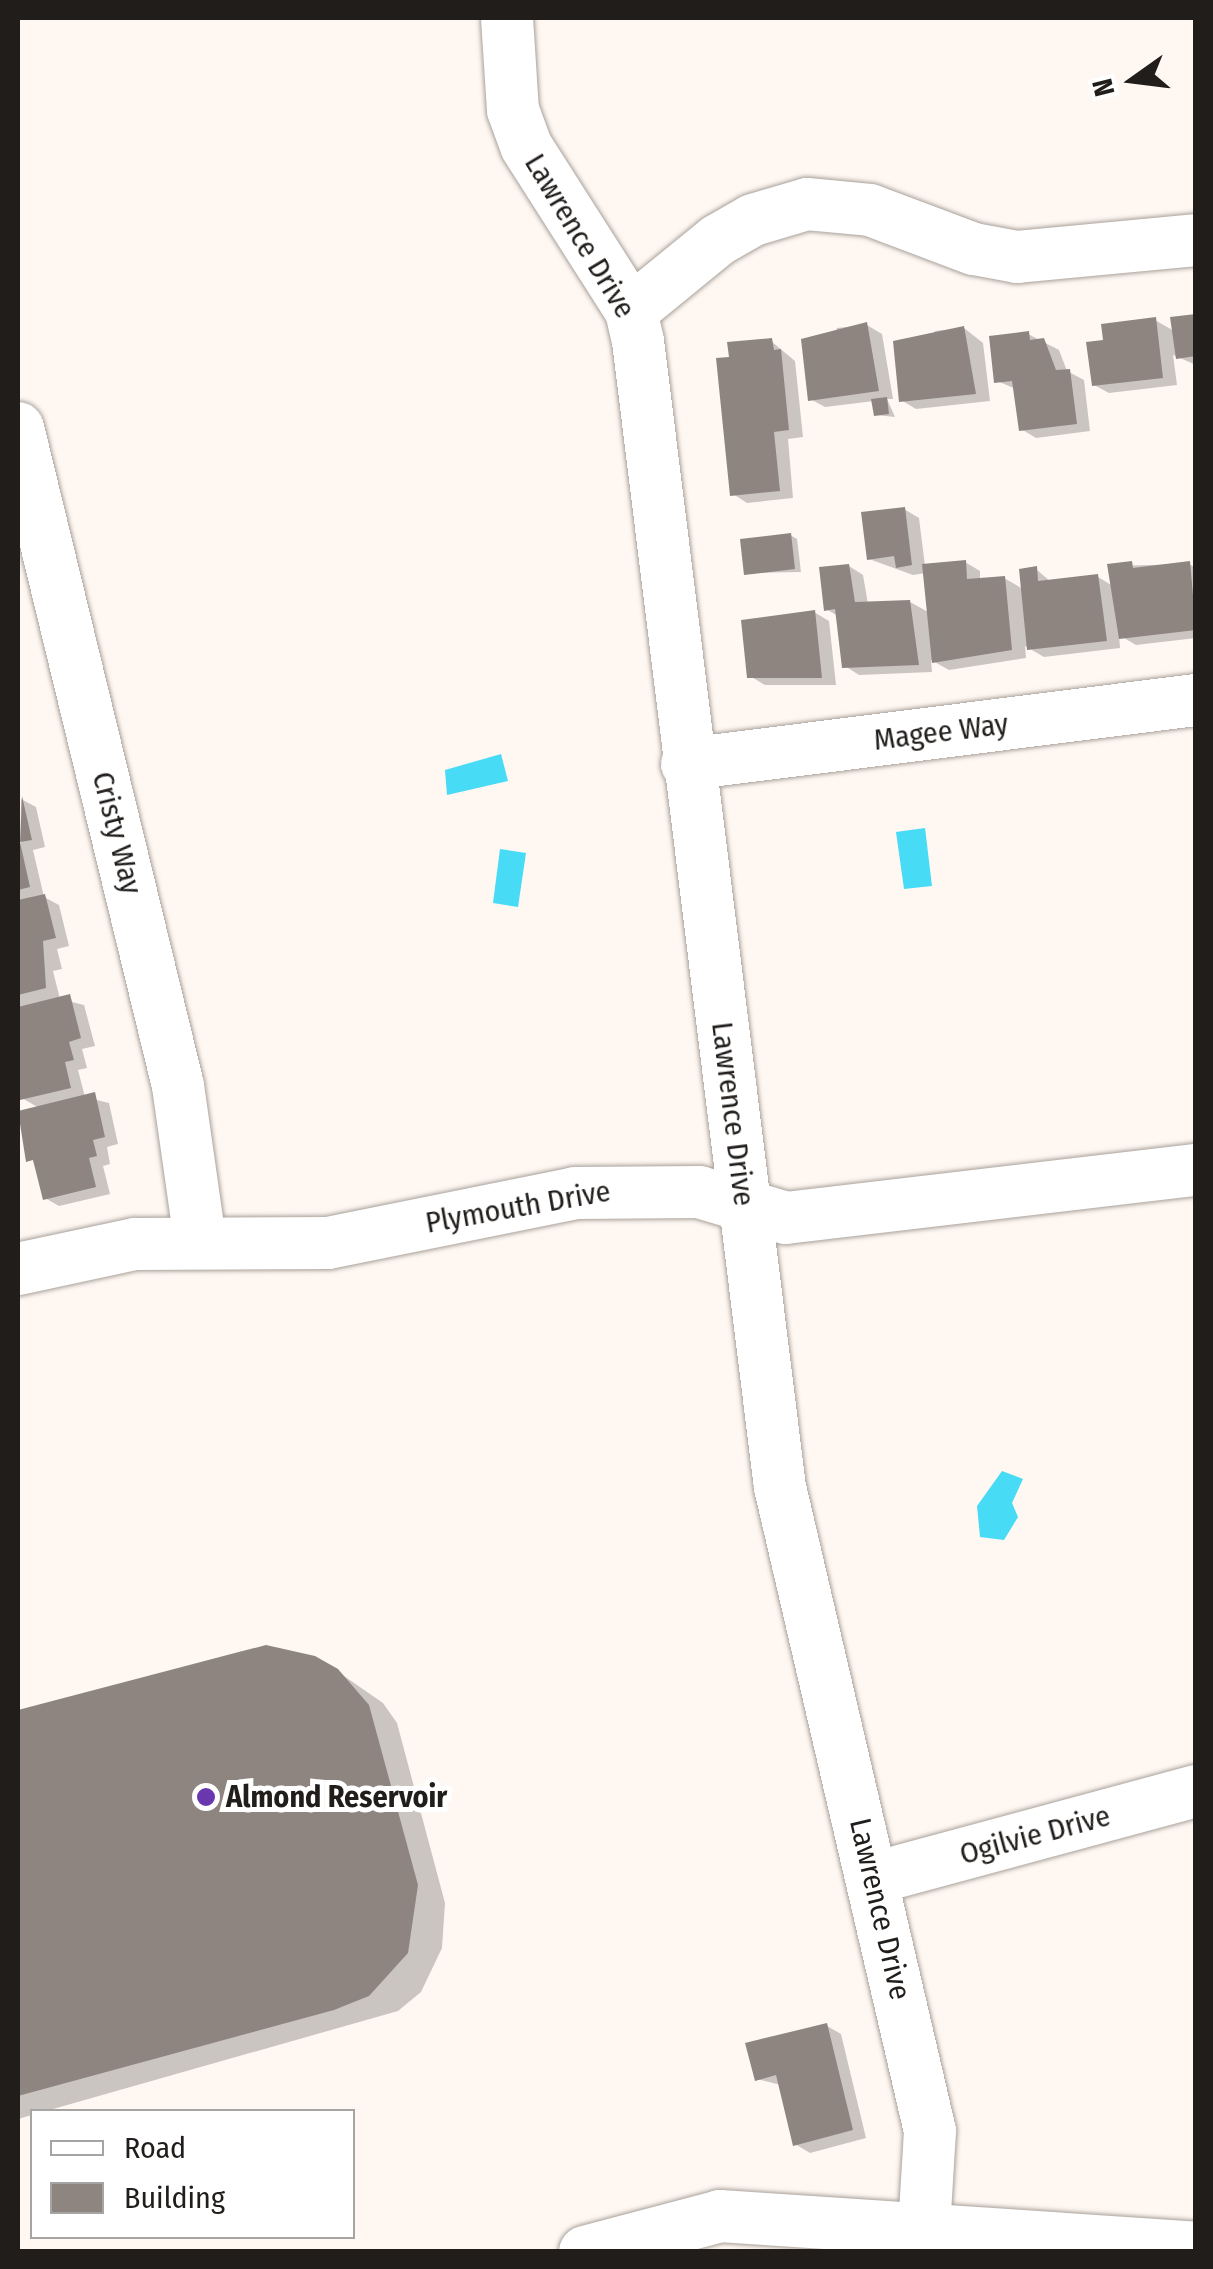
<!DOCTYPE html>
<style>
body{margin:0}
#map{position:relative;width:1213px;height:2269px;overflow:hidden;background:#fef7f2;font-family:"Fira Sans Condensed",sans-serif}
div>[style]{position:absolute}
.water>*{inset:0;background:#48dbf5}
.shadow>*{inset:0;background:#0003}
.building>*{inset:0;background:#8e8580}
.roads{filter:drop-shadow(0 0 2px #a9a19a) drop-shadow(0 0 2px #a9a19a)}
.minor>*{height:52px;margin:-26px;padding:0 26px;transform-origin:26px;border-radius:26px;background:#fff}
.dots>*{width:28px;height:28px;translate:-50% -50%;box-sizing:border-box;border:5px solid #fff;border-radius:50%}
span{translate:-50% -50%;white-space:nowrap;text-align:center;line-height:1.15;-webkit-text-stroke:10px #fff;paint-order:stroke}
.street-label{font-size:30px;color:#201d1b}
.poi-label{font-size:30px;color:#201d1b;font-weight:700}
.left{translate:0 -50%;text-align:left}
.frame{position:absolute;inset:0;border:20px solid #201d1b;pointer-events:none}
.legend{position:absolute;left:30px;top:2109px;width:325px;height:130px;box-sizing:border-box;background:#fff;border:2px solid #a6a5a4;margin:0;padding:12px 18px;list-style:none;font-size:30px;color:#201d1b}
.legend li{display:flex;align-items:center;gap:20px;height:50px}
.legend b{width:50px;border:2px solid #a6a5a4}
.north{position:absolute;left:1083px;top:30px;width:100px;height:100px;-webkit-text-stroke:8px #fff;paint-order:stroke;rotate:256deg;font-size:28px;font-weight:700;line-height:40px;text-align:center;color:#201d1b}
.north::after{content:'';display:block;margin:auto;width:35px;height:45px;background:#201d1b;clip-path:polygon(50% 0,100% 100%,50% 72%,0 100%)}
</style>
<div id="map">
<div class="water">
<i style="clip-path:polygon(501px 754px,508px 781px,447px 795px,445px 770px)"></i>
<i style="clip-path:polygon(925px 828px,932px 886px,904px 889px,896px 832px)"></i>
<i style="clip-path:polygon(500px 849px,526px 853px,518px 907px,493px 903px)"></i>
<i style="clip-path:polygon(1002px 1471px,1023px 1479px,1012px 1503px,1018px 1517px,1004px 1540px,980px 1537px,977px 1506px)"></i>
</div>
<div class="shadow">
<i style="clip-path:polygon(1196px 317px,1196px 365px,1173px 355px,1177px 385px,1109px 393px,1094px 385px,1106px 342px,1155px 320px,1174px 331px)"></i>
<i style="clip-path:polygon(867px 325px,882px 334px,893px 399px,887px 399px,895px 417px,876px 415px,874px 401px,825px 407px,810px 399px,837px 328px)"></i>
<i style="clip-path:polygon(964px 328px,983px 343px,990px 401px,916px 409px,901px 400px,935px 331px)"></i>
<i style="clip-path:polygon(1028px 334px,1059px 350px,1067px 371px,1084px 380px,1090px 431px,1036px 438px,1021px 429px,1016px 389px,997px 381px)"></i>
<i style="clip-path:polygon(771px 341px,795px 361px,803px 437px,788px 439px,793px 498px,747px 503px,733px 494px,731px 359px)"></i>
<i style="clip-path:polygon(904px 509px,919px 518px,925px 566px,965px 562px,980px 571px,980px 581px,1004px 578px,1023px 589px,1036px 569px,1051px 582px,1098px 577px,1113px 586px,1110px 566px,1189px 564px,1196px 568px,1196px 638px,1136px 645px,1119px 635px,1120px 648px,1044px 657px,1025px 646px,1026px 658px,949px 670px,931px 660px,932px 672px,859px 675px,845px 666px,838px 616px,826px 609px,849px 566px,863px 575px,868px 604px,910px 602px,930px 613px,926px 573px,913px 575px,869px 559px)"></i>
<i style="clip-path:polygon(790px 535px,797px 539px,801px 572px,747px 573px)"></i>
<i style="clip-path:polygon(814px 612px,829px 621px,836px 685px,765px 685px,750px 676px)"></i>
<i style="clip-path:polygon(21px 799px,36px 807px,45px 847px,33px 850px,44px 897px,59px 905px,69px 946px,57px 949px,62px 969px,53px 971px,60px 999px,84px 1005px,95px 1046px,82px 1049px,87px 1068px,78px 1070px,85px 1097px,109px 1103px,118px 1144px,107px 1147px,110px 1164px,103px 1166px,110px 1194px,59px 1206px,45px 1198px,18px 1114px,39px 1108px,22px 1098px,18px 1085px)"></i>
<i style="clip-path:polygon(243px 1651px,344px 1676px,383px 1703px,397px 1723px,445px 1903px,442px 1948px,421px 1992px,398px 2011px,18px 2119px,18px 1712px)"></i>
<i style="clip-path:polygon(827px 2026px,841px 2034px,866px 2138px,810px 2153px,795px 2144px,781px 2085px,757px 2079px)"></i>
</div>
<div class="building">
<i style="clip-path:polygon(1196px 314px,1196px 356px,1176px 359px,1170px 317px)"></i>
<i style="clip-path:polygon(1156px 317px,1163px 378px,1092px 386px,1086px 342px,1103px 340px,1101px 324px)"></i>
<i style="clip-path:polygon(867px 322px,879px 391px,808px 401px,801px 339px)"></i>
<i style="clip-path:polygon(964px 326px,976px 394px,899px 402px,893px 341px)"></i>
<i style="clip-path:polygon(1029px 331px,1030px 340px,1044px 338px,1056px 370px,1070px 369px,1077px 424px,1019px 431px,1012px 381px,994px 383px,989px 336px)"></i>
<i style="clip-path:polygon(772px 338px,774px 350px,781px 349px,789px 430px,774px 432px,780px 491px,730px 496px,716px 358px,729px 357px,727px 342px)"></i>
<i style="clip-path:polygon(887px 397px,889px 414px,874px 416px,871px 399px)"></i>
<i style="clip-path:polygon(905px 507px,912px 565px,896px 568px,894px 556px,867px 560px,861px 512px)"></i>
<i style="clip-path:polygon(791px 533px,795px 569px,744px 575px,740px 539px)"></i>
<i style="clip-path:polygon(966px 560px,967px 579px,1005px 576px,1012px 650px,932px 663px,922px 564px)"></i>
<i style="clip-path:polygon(1132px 561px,1133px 568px,1190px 561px,1196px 630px,1119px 639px,1107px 564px)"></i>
<i style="clip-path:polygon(849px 564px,855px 602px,910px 600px,919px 665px,842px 668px,835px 609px,824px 611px,819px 567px)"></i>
<i style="clip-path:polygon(1037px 566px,1038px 581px,1098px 574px,1107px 641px,1027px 650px,1019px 569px)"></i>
<i style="clip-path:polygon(815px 610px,822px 678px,747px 678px,741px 620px)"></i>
<i style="clip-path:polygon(22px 796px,32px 840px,20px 842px,30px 887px,18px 890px)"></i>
<i style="clip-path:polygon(45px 894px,56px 938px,43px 941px,46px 988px,18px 995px,18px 900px)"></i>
<i style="clip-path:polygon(70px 994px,81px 1038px,69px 1042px,74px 1060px,65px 1062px,71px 1088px,20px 1100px,18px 1007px)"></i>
<i style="clip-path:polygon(95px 1092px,105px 1137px,93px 1140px,97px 1156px,89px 1158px,96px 1187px,43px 1200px,33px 1160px,26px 1162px,18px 1111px)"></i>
<i style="clip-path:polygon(266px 1645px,315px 1656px,338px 1669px,369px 1705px,418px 1885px,408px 1953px,369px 1996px,334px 2010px,18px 2096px,18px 1710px)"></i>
<i style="clip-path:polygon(827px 2023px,853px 2130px,793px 2146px,776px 2075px,755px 2081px,745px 2043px)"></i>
</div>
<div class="roads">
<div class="minor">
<i style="left:507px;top:18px;width:92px;rotate:86.3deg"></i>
<i style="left:513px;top:110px;width:38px;rotate:70deg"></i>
<i style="left:526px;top:146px;width:196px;rotate:57.5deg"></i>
<i style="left:631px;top:311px;width:31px;rotate:77deg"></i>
<i style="left:638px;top:341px;width:1155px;rotate:82.94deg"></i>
<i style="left:780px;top:1487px;width:661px;rotate:76.89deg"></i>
<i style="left:930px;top:2131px;width:99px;rotate:93.5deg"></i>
<i style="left:631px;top:311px;width:112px;rotate:-39.2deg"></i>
<i style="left:718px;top:240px;width:40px;rotate:-29.7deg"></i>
<i style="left:753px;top:220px;width:56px;rotate:-16.5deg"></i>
<i style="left:807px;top:204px;width:63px;rotate:5.4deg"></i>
<i style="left:870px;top:210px;width:111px;rotate:20.6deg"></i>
<i style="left:974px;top:249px;width:44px;rotate:10.5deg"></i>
<i style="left:1017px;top:257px;width:180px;rotate:-5.4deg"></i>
<i style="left:18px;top:428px;width:677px;rotate:76.33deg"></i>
<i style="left:178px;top:1086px;width:157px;rotate:81.9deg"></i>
<i style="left:687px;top:764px;width:513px;rotate:-7.17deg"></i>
<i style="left:18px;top:1269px;width:120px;rotate:-12.1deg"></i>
<i style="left:135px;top:1244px;width:193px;rotate:-0.3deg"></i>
<i style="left:328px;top:1243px;width:252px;rotate:-11.4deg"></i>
<i style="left:575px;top:1193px;width:124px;rotate:-0.5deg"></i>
<i style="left:699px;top:1192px;width:91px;rotate:16.6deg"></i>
<i style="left:786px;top:1218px;width:413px;rotate:-6.7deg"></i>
<i style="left:874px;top:1878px;width:334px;rotate:-15.1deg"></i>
<i style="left:585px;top:2252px;width:140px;rotate:-14.9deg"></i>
<i style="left:720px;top:2216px;width:477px;rotate:3.8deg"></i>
</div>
</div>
<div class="dots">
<i style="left:206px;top:1797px;background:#6a37ae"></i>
</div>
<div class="street-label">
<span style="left:580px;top:236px;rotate:59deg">Lawrence Drive</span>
<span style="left:941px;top:732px;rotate:-7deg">Magee Way</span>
<span style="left:117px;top:833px;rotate:76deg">Cristy Way</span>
<span style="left:733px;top:1114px;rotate:83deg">Lawrence Drive</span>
<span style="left:518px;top:1207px;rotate:-10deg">Plymouth Drive</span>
<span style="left:1035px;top:1835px;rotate:-15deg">Ogilvie Drive</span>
<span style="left:880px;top:1909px;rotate:77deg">Lawrence Drive</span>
</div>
<div class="poi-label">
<span class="left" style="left:226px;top:1797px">Almond Reservoir</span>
</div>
<div class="frame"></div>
<ul class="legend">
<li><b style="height:12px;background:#fff"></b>Road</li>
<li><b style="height:28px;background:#8e8580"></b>Building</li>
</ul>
<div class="north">N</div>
</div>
